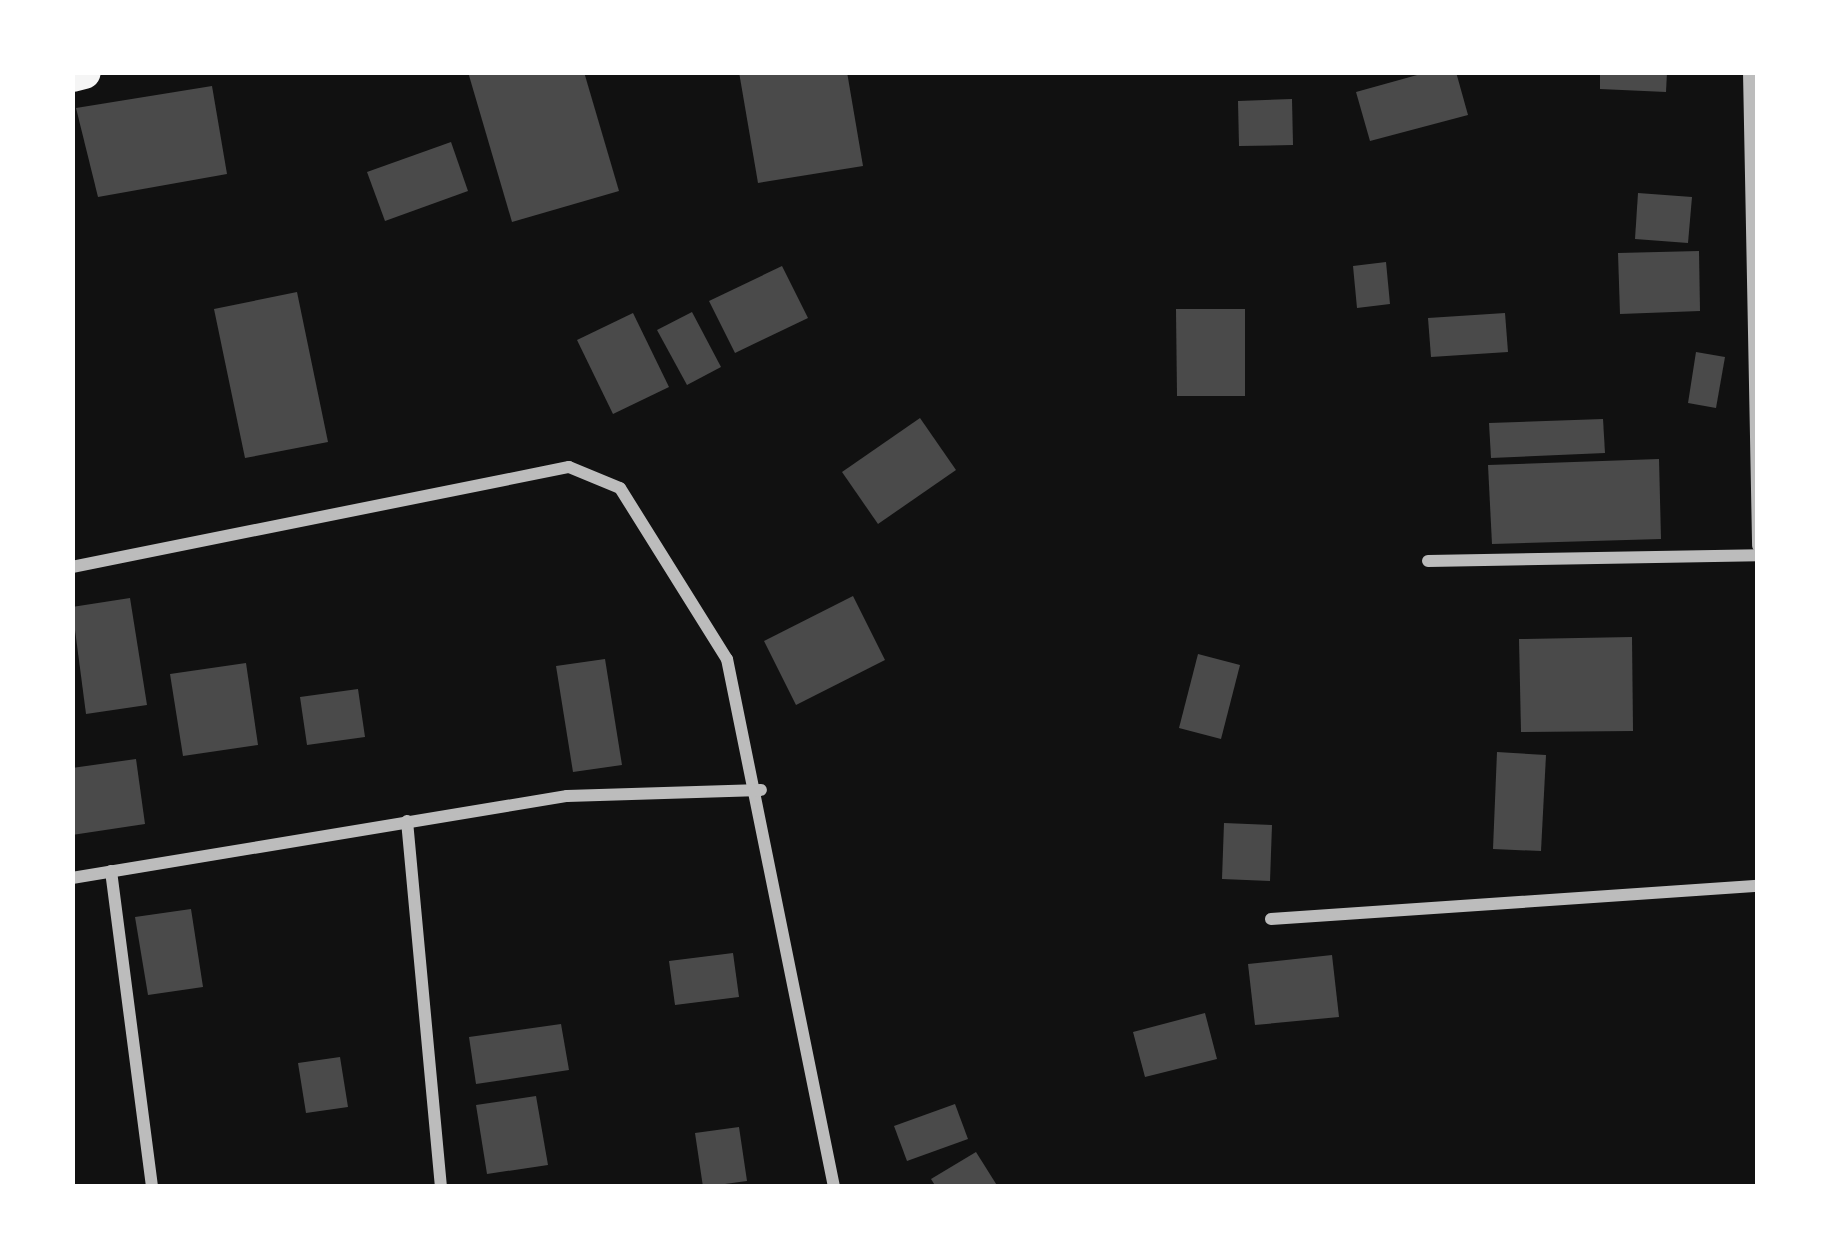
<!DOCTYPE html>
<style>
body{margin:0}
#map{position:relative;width:1830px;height:1259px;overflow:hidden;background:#111;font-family:Arial,sans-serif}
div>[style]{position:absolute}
.building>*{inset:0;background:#4a4a4a}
.minor>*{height:12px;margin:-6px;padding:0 6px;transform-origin:6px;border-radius:6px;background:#bcbcbc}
.trunk>*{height:33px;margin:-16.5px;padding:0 16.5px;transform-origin:16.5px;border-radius:16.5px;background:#f5f5f5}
span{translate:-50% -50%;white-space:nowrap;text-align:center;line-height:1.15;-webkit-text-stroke:12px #fff;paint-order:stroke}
.frame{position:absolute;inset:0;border:75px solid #fff;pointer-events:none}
</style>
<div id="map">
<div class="building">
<i style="clip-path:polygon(468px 72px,584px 72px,619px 191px,512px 222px)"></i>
<i style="clip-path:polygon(739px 72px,847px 72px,863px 166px,758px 183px)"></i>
<i style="clip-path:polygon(1428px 72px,1456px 72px,1468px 115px,1370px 141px,1356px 92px)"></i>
<i style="clip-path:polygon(1600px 72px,1667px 72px,1666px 92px,1600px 89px)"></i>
<i style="clip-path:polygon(212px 86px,227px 174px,98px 197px,76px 108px)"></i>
<i style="clip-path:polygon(1292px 99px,1293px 145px,1239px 146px,1238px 101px)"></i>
<i style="clip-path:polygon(451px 142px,468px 191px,385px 221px,367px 172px)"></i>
<i style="clip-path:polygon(1638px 193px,1692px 197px,1688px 243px,1635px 239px)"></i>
<i style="clip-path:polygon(1699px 251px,1700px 311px,1620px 314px,1618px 253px)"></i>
<i style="clip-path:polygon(1386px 262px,1390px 304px,1357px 308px,1353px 266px)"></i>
<i style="clip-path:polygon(782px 266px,808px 318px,735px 353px,709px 301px)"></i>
<i style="clip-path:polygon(297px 292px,328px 442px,245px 458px,214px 309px)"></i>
<i style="clip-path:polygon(1176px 309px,1245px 309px,1245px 396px,1177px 396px)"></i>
<i style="clip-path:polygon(692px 312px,721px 367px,687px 385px,657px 330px)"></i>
<i style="clip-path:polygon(633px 313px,669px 387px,613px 414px,577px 340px)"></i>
<i style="clip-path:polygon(1505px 313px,1508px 352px,1431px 357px,1428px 318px)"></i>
<i style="clip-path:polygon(1696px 352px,1725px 357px,1716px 408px,1688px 403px)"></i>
<i style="clip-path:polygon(920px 418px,956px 470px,878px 524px,842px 472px)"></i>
<i style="clip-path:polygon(1603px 419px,1605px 453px,1491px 458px,1489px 423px)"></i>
<i style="clip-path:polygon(1659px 459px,1661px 539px,1492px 544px,1488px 465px)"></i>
<i style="clip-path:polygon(853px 596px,885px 660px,796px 705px,764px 641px)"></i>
<i style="clip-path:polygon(130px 598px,147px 705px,86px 714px,72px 607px)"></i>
<i style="clip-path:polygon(1632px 637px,1633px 731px,1521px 732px,1519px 639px)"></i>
<i style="clip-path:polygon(1198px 654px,1240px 665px,1221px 739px,1179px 728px)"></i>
<i style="clip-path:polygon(605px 659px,622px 765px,573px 772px,556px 666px)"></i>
<i style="clip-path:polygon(246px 663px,258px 745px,183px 756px,170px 674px)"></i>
<i style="clip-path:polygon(358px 689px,365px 737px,307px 745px,300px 697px)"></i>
<i style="clip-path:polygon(1497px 752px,1546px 755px,1541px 851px,1493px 849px)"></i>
<i style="clip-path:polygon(136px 759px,145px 824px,72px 835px,72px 768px)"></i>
<i style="clip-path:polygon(1224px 823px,1272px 825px,1270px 881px,1222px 879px)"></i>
<i style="clip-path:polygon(191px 909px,203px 987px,148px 995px,135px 917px)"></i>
<i style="clip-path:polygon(733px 953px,739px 997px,675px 1005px,669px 961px)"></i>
<i style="clip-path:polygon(1332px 955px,1339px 1017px,1255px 1025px,1248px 964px)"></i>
<i style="clip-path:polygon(1205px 1013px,1217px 1059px,1145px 1077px,1133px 1032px)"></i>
<i style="clip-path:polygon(561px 1024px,569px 1070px,476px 1084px,469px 1037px)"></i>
<i style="clip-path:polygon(340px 1057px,348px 1107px,306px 1113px,298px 1063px)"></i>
<i style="clip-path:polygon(536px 1096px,548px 1165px,487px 1174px,476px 1105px)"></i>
<i style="clip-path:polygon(955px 1104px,968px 1139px,907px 1161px,894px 1126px)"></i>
<i style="clip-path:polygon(739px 1127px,747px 1181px,703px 1187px,695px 1133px)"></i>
<i style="clip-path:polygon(976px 1152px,998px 1187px,936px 1187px,931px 1179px)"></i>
</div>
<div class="minor">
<i style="left:1749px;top:72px;width:474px;rotate:88.9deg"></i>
<i style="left:1428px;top:561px;width:330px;rotate:-1deg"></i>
<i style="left:72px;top:567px;width:507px;rotate:-11.38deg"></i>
<i style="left:569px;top:467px;width:55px;rotate:22.4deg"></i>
<i style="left:620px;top:488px;width:202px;rotate:58deg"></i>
<i style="left:727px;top:659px;width:539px;rotate:78.54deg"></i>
<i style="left:407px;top:821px;width:368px;rotate:84.7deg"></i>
<i style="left:111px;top:871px;width:319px;rotate:82.6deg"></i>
<i style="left:72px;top:878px;width:502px;rotate:-9.41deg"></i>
<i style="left:567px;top:796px;width:194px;rotate:-1.8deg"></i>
<i style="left:1271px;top:919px;width:488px;rotate:-3.9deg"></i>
</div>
<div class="trunk">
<i style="left:72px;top:75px;width:12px;rotate:-14deg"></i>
</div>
<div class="frame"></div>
</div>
